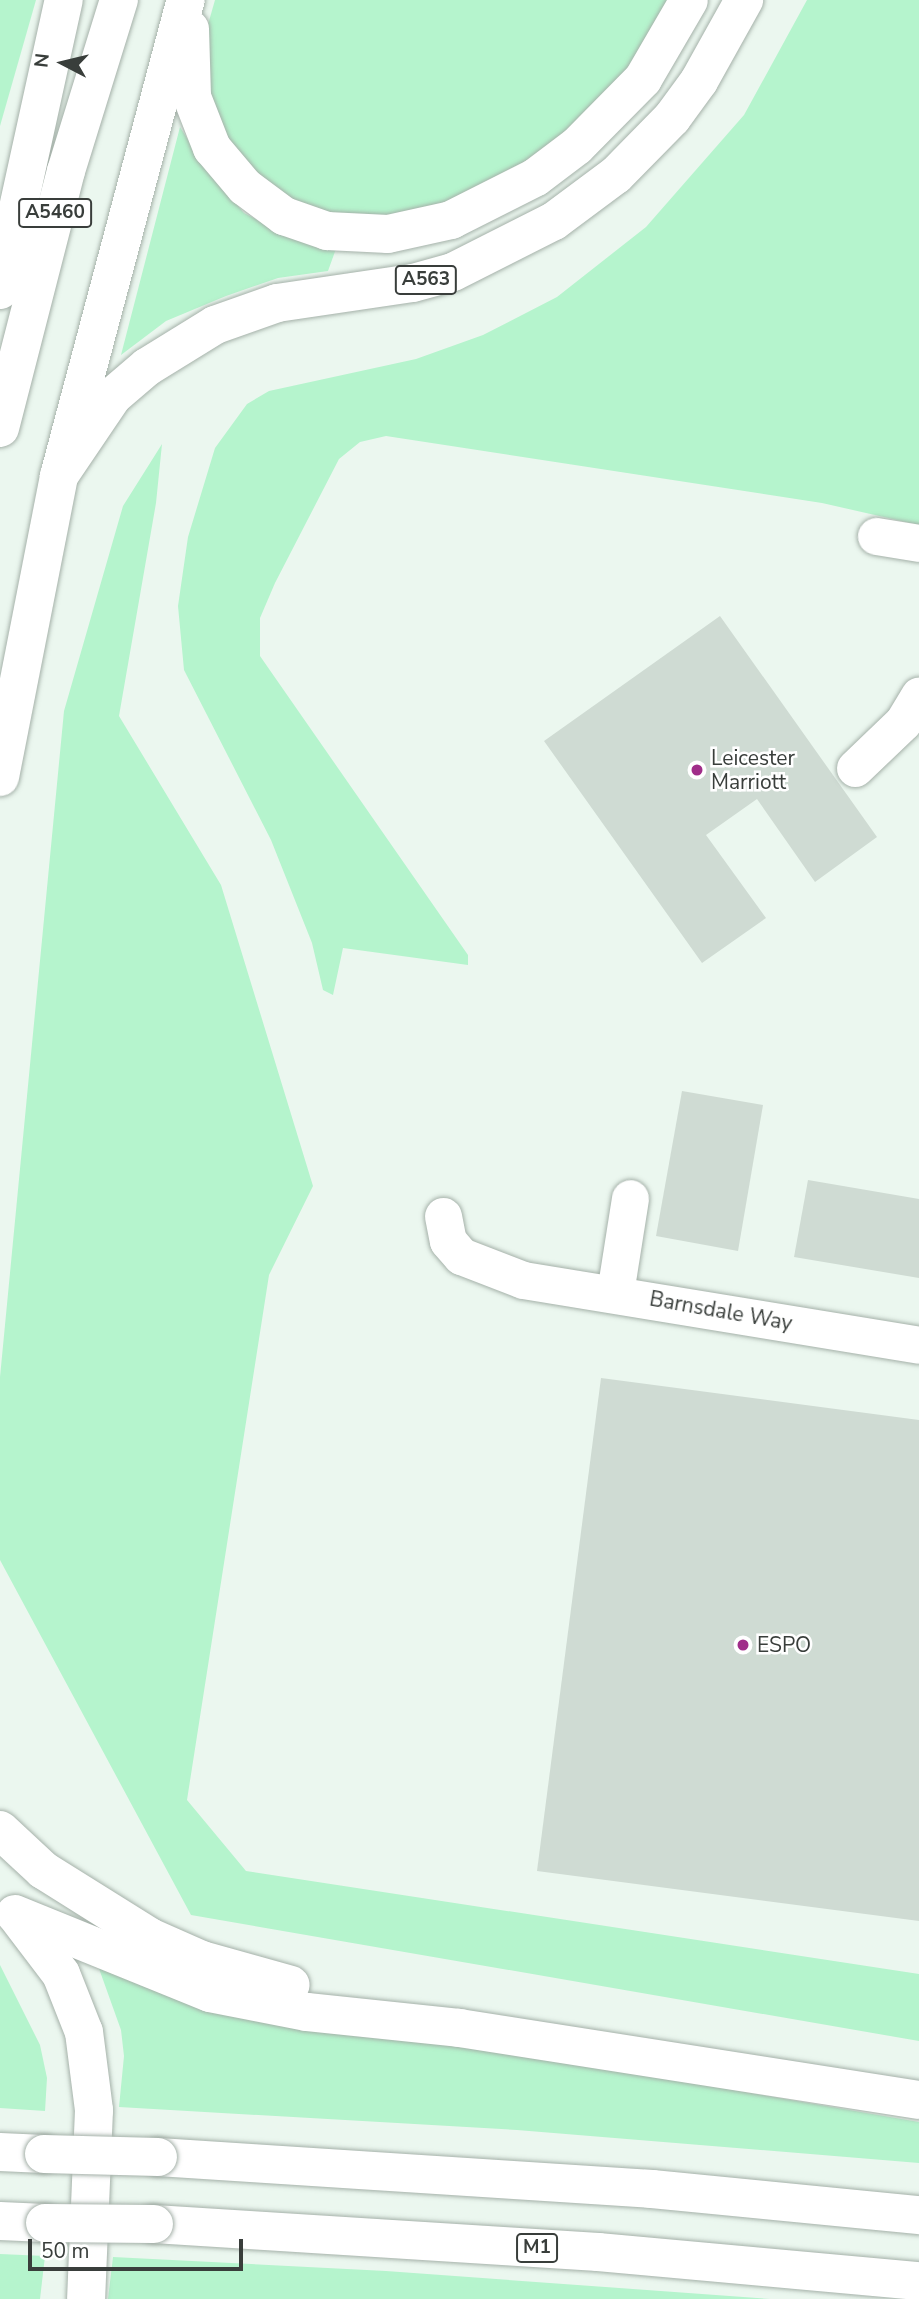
<!DOCTYPE html>
<style>
body{margin:0}
#map{position:relative;width:919px;height:2299px;overflow:hidden;background:#ebf7ef;font-family:"Nunito Sans",sans-serif}
div>[style]{position:absolute}
.green>*{inset:0;background:#b5f4cd}
.building>*{inset:0;background:#cfdbd3}
.roads{filter:drop-shadow(0 0 2px #a5b1a9) drop-shadow(0 0 2px #a5b1a9)}
.minor>*{height:37px;margin:-18.5px;padding:0 18.5px;transform-origin:18.5px;border-radius:18.5px;background:#fff}
.highway>*{height:38px;margin:-19px;padding:0 19px;transform-origin:19px;border-radius:19px;background:#fff}
.bridges{filter:drop-shadow(0 0 2px #a5b1a9) drop-shadow(0 0 2px #a5b1a9)}
.highway-bridge>*{height:38px;margin:-19px;padding:0 19px;transform-origin:19px;border-radius:19px;background:#fff}
.dots>*{width:19px;height:19px;translate:-50% -50%;box-sizing:border-box;border:4px solid #fff;border-radius:50%}
span{translate:-50% -50%;white-space:nowrap;text-align:center;line-height:1.15;-webkit-text-stroke:5px #fff;paint-order:stroke}
.shield-label span{padding:2px 5px;background:#fff;border:2px solid;border-radius:5px;-webkit-text-stroke-width:0}
.shield-label{font-size:19px;color:#393e3b;font-weight:700}
.poi-label{font-size:21px;color:#393e3b}
.left{translate:0 -50%;text-align:left}
.street-label{font-size:21px;color:#393e3b}
.north{position:absolute;left:28px;top:28px;width:70px;height:70px;-webkit-text-stroke:5px #fff;paint-order:stroke;rotate:277deg;font-size:19px;font-weight:700;line-height:28px;text-align:center;color:#393e3b}
.north::after{content:'';display:block;margin:auto;width:24px;height:32px;background:#393e3b;clip-path:polygon(50% 0,100% 100%,50% 72%,0 100%)}
.scale{position:absolute;left:28px;top:2239px;width:215px;height:32px;box-sizing:border-box;border:4px solid #393e3b;border-top:0;padding-left:9px;font-size:21px;line-height:24px;white-space:nowrap;color:#393e3b;-webkit-text-stroke:5px #fff;paint-order:stroke}
</style>
<div id="map">
<div class="green">
<i style="clip-path:polygon(0 0,36px 0,0 126px)"></i>
<i style="clip-path:polygon(215px 0,671px 0,613px 96px,481px 194px,358px 224px,278px 195px,229px 145px,209px 94px,205px 35px)"></i>
<i style="clip-path:polygon(807px 0,919px 0,919px 525px,822px 503px,386px 436px,360px 442px,339px 459px,275px 583px,260px 618px,260px 656px,468px 955px,468px 965px,343px 948px,333px 995px,323px 990px,312px 943px,271px 840px,184px 670px,178px 606px,188px 537px,215px 448px,247px 404px,269px 391px,416px 359px,483px 335px,557px 297px,646px 227px,744px 115px)"></i>
<i style="clip-path:polygon(180px 127px,206px 169px,244px 213px,292px 238px,337px 246px,328px 271px,278px 278px,226px 296px,166px 321px,121px 355px)"></i>
<i style="clip-path:polygon(162px 444px,156px 503px,119px 716px,221px 885px,313px 1186px,269px 1275px,187px 1800px,246px 1871px,919px 1974px,919px 2041px,191px 1915px,0 1560px,0 1377px,64px 711px,123px 506px)"></i>
<i style="clip-path:polygon(97px 1963px,524px 2054px,919px 2122px,919px 2163px,517px 2130px,119px 2107px,124px 2056px,121px 2030px)"></i>
<i style="clip-path:polygon(0 1965px,40px 2045px,47px 2078px,45px 2111px,0 2108px)"></i>
<i style="clip-path:polygon(0 2254px,45px 2256px,40px 2299px,0 2299px)"></i>
<i style="clip-path:polygon(113px 2257px,386px 2271px,770px 2299px,108px 2299px)"></i>
</div>
<div class="building">
<i style="clip-path:polygon(720px 616px,877px 837px,815px 882px,757px 799px,706px 835px,766px 918px,702px 963px,544px 741px)"></i>
<i style="clip-path:polygon(682px 1091px,763px 1105px,738px 1251px,656px 1236px)"></i>
<i style="clip-path:polygon(808px 1180px,919px 1199px,919px 1278px,794px 1257px)"></i>
<i style="clip-path:polygon(601px 1378px,919px 1420px,919px 1921px,537px 1871px)"></i>
</div>
<div class="roads">
<div class="minor">
<i style="left:876px;top:536px;width:44px;rotate:9.2deg"></i>
<i style="left:855px;top:768px;width:66px;rotate:-43.8deg"></i>
<i style="left:903px;top:722px;width:31px;rotate:-59deg"></i>
<i style="left:443px;top:1216px;width:25px;rotate:79deg"></i>
<i style="left:448px;top:1241px;width:20px;rotate:49deg"></i>
<i style="left:461px;top:1256px;width:66px;rotate:21.2deg"></i>
<i style="left:523px;top:1280px;width:401px;rotate:9.3deg"></i>
<i style="left:615px;top:1293px;width:96px;rotate:-81deg"></i>
</div>
<div class="highway">
<i style="left:190px;top:29px;width:68px;rotate:88.3deg"></i>
<i style="left:192px;top:97px;width:55px;rotate:68.6deg"></i>
<i style="left:212px;top:148px;width:51px;rotate:49.8deg"></i>
<i style="left:245px;top:187px;width:49px;rotate:36.6deg"></i>
<i style="left:284px;top:216px;width:46px;rotate:19.2deg"></i>
<i style="left:327px;top:231px;width:61px;rotate:2.8deg"></i>
<i style="left:388px;top:234px;width:65px;rotate:-12.5deg"></i>
<i style="left:451px;top:220px;width:95px;rotate:-26.8deg"></i>
<i style="left:536px;top:177px;width:51px;rotate:-37.1deg"></i>
<i style="left:577px;top:146px;width:94px;rotate:-45.4deg"></i>
<i style="left:643px;top:79px;width:91px;rotate:-59.8deg"></i>
<i style="left:0;top:290px;width:297px;rotate:-77.6deg"></i>
<i style="left:0;top:428px;width:265px;rotate:-75.6deg"></i>
<i style="left:66px;top:171px;width:179px;rotate:-72.8deg"></i>
<i style="left:59px;top:476px;width:97px;rotate:-56deg"></i>
<i style="left:113px;top:396px;width:45px;rotate:-40.5deg"></i>
<i style="left:147px;top:367px;width:80px;rotate:-31.7deg"></i>
<i style="left:215px;top:325px;width:66px;rotate:-19.5deg"></i>
<i style="left:277px;top:303px;width:137px;rotate:-8.4deg"></i>
<i style="left:413px;top:283px;width:41px;rotate:-15.4deg"></i>
<i style="left:453px;top:272px;width:113px;rotate:-26.8deg"></i>
<i style="left:554px;top:221px;width:77px;rotate:-36.6deg"></i>
<i style="left:616px;top:175px;width:80px;rotate:-45.5deg"></i>
<i style="left:672px;top:118px;width:46px;rotate:-53.9deg"></i>
<i style="left:699px;top:81px;width:93px;rotate:-60.9deg"></i>
<i style="left:0;top:777px;width:307px;rotate:-78.9deg"></i>
<i style="left:59px;top:476px;width:493px;rotate:-75.1deg"></i>
<i style="left:0;top:1830px;width:59px;rotate:42.9deg"></i>
<i style="left:43px;top:1870px;width:126px;rotate:32.1deg"></i>
<i style="left:150px;top:1937px;width:57px;rotate:23.9deg"></i>
<i style="left:202px;top:1960px;width:92px;rotate:15.7deg"></i>
<i style="left:15px;top:1914px;width:210px;rotate:22.1deg"></i>
<i style="left:210px;top:1993px;width:99px;rotate:11.1deg"></i>
<i style="left:307px;top:2012px;width:153px;rotate:6deg"></i>
<i style="left:459px;top:2028px;width:466px;rotate:8.9deg"></i>
<i style="left:16px;top:1915px;width:74px;rotate:52.7deg"></i>
<i style="left:61px;top:1974px;width:62px;rotate:68.4deg"></i>
<i style="left:84px;top:2032px;width:79px;rotate:82.7deg"></i>
<i style="left:94px;top:2110px;width:189px;rotate:92.4deg"></i>
<i style="left:0;top:2152px;width:44px;rotate:2.6deg"></i>
<i style="left:158px;top:2157px;width:495px;rotate:3.7deg"></i>
<i style="left:652px;top:2189px;width:268px;rotate:5.6deg"></i>
<i style="left:0;top:2221px;width:45px;rotate:2.5deg"></i>
<i style="left:154px;top:2224px;width:445px;rotate:3.6deg"></i>
<i style="left:598px;top:2252px;width:322px;rotate:5.2deg"></i>
</div>
</div>
<div class="bridges">
<div class="highway-bridge">
<i style="left:44px;top:2154px;width:114px;rotate:1.5deg"></i>
<i style="left:45px;top:2223px;width:109px;rotate:0.5deg"></i>
</div>
</div>
<div class="dots">
<i style="left:697px;top:770px;background:#a02d89"></i>
<i style="left:743px;top:1645px;background:#a02d89"></i>
</div>
<div class="shield-label">
<span style="left:55px;top:213px">A5460</span>
<span style="left:426px;top:280px">A563</span>
<span style="left:537px;top:2248px">M1</span>
</div>
<div class="poi-label">
<span class="left" style="left:711px;top:770px">Leicester<br>Marriott</span>
<span class="left" style="left:757px;top:1645px">ESPO</span>
</div>
<div class="street-label">
<span style="left:721px;top:1311px;rotate:10deg">Barnsdale Way</span>
</div>
<div class="north">N</div>
<div class="scale">50 m</div>
</div>
